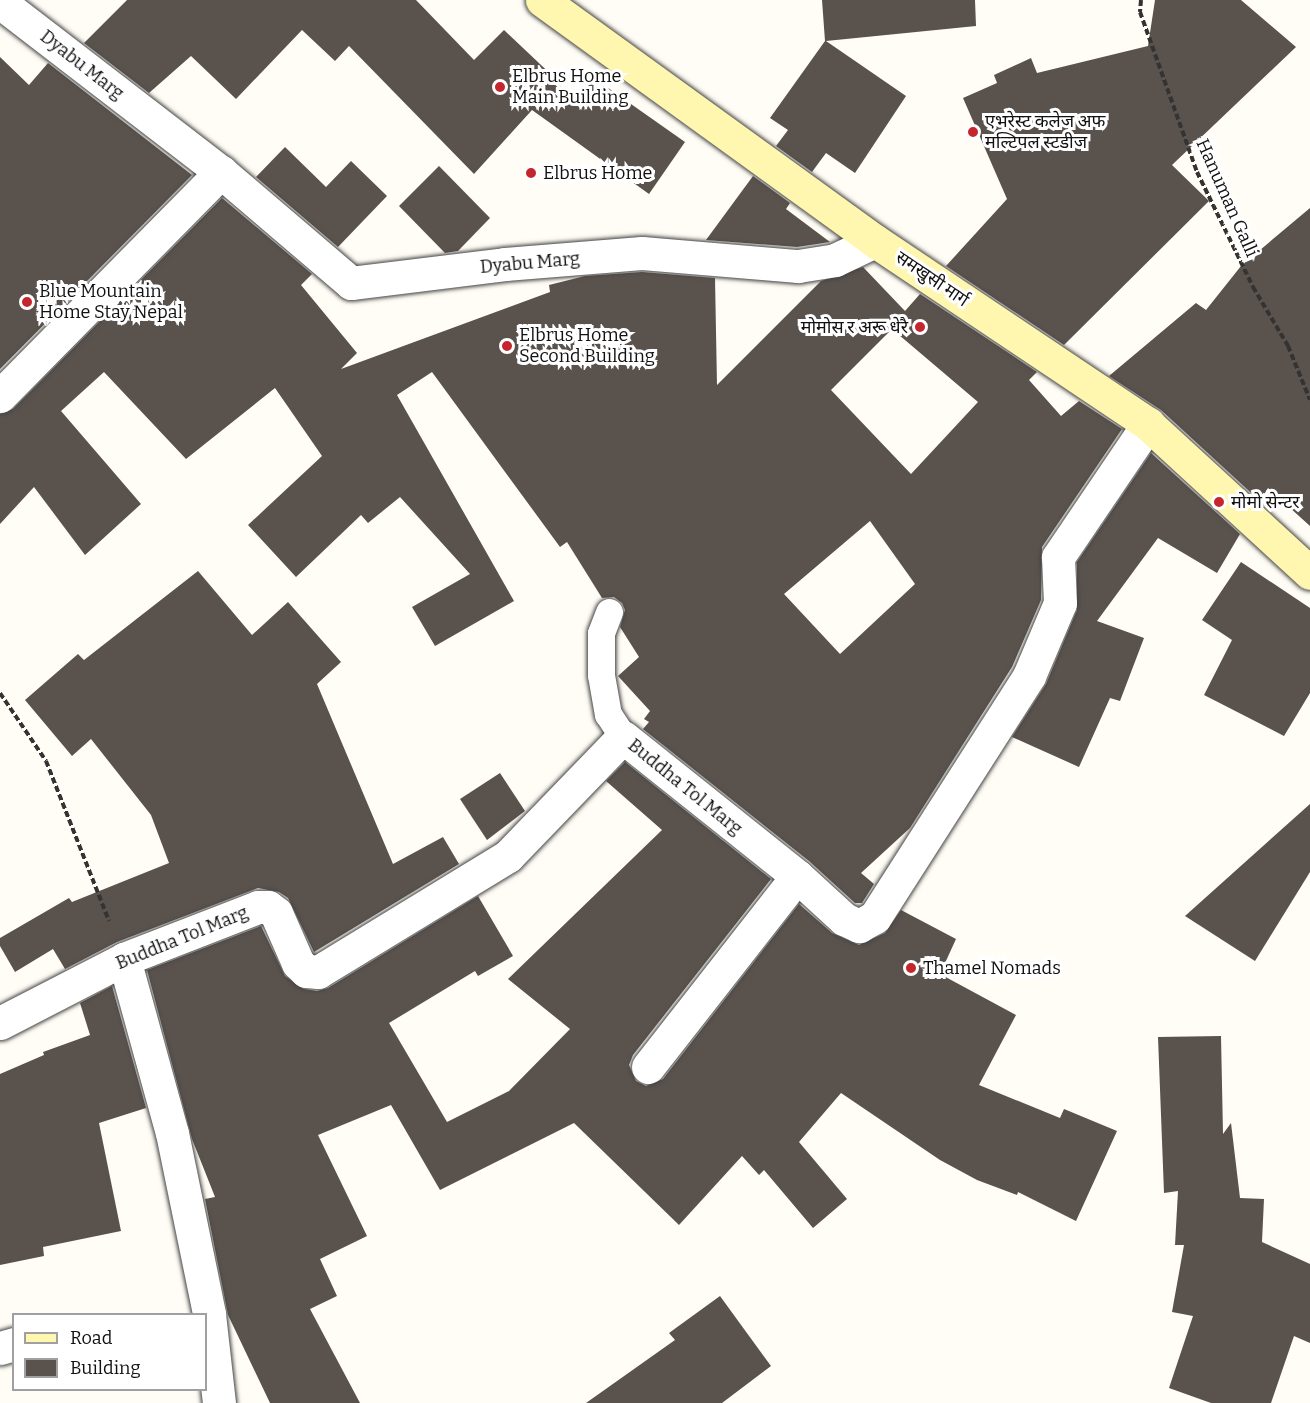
<!DOCTYPE html>
<meta charset="utf-8">
<style>
body{margin:0}
#map{position:relative;width:1310px;height:1403px;overflow:hidden;background:#fffdf5;font-family:Bitter,"Noto Sans Devanagari",serif}
div>[style]{position:absolute}
.building>*{inset:0;background:#5a524d}
.path>*{height:4px;margin-top:-2px;transform-origin:0;background:repeating-linear-gradient(90deg,#333 0 6px,transparent 0 9px)}
.roads{filter:drop-shadow(0 0 2px #444) drop-shadow(0 0 2px #444)}
.service>*{height:27px;margin:-13.5px;padding:0 13.5px;transform-origin:13.5px;border-radius:13.5px;background:#fff}
.minor>*{height:33px;margin:-16.5px;padding:0 16.5px;transform-origin:16.5px;border-radius:16.5px;background:#fff}
.secondary>*{height:33px;margin:-16.5px;padding:0 16.5px;transform-origin:16.5px;border-radius:16.5px;background:#fff6b0}
.dots>*{width:16px;height:16px;translate:-50% -50%;box-sizing:border-box;border:3px solid #fff;border-radius:50%}
span{translate:-50% -50%;white-space:nowrap;text-align:center;line-height:1.15;-webkit-text-stroke:6px #fff;paint-order:stroke}
.street-label{font-size:18px;color:#111}
.poi-label{font-size:18px;color:#111}
.left{translate:0 -50%;text-align:left}
.right{translate:-100% -50%;text-align:right}
.legend{position:absolute;left:12px;top:1313px;width:195px;height:78px;box-sizing:border-box;background:#fff;border:2px solid #a0a0a0;margin:0;padding:8px 10px;list-style:none;font-size:18px;color:#111}
.legend li{display:flex;align-items:center;gap:12px;height:30px}
.legend b{width:30px;border:2px solid #a0a0a0}
</style>
<div id="map">
<div class="building">
<i style="clip-path:polygon(127px 0,416px 0,474px 60px,504px 30px,578px 100px,594px 78px,685px 142px,649px 194px,532px 110px,474px 174px,349px 46px,335px 61px,302px 30px,236px 99px,191px 56px,149px 93px,84px 43px)"></i>
<i style="clip-path:polygon(822px 0,975px 0,976px 26px,826px 41px,906px 96px,855px 173px,826px 153px,812px 172px,776px 146px,788px 130px,770px 118px,825px 41px)"></i>
<i style="clip-path:polygon(1155px 0,1241px 0,1296px 47px,1172px 165px,1209px 201px,1064px 345px,946px 266px,1007px 199px,963px 98px,997px 83px,994px 75px,1031px 58px,1037px 73px,1148px 46px)"></i>
<i style="clip-path:polygon(0 57px,29px 85px,48px 63px,192px 175px,0 369px)"></i>
<i style="clip-path:polygon(285px 147px,326px 187px,351px 161px,387px 196px,338px 247px,256px 177px)"></i>
<i style="clip-path:polygon(439px 166px,490px 218px,458px 251px,445px 253px,399px 206px)"></i>
<i style="clip-path:polygon(753px 176px,790px 203px,786px 209px,830px 242px,797px 247px,706px 240px)"></i>
<i style="clip-path:polygon(evenodd,222px 198px,312px 274px,301px 285px,357px 353px,341px 369px,550px 292px,549px 285px,585px 276px,642px 272px,715px 278px,717px 385px,821px 281px,863px 267px,905px 311px,920px 294px,1037px 372px,1029px 380px,1061px 416px,1079px 401px,1122px 429px,1042px 547px,1041px 600px,1012px 667px,910px 828px,861px 873px,874px 884px,862px 903px,855px 903px,809px 861px,643px 729px,649px 722px,644px 719px,650px 711px,618px 676px,639px 657px,620px 627px,625px 610px,622px 603px,614px 597px,602px 598px,567px 542px,560px 547px,432px 372px,397px 395px,514px 601px,435px 646px,412px 607px,470px 574px,400px 497px,368px 523px,361px 515px,296px 577px,248px 525px,322px 456px,275px 388px,186px 459px,104px 372px,61px 411px,141px 504px,85px 555px,34px 487px,0 524px,0 414px,13px 409px,222px 198px,892px 329px,978px 402px,911px 474px,831px 390px,892px 329px,222px 198px,870px 521px,915px 584px,840px 654px,784px 594px,870px 521px)"></i>
<i style="clip-path:polygon(1310px 208px,1310px 526px,1268px 488px,1260px 501px,1161px 410px,1109px 376px,1196px 303px,1206px 310px,1241px 266px)"></i>
<i style="clip-path:polygon(1151px 453px,1240px 534px,1217px 573px,1158px 538px,1097px 621px,1144px 638px,1120px 701px,1110px 698px,1079px 767px,1012px 737px,1046px 684px,1077px 610px,1077px 562px)"></i>
<i style="clip-path:polygon(1241px 562px,1310px 608px,1310px 693px,1284px 736px,1204px 695px,1232px 640px,1202px 620px)"></i>
<i style="clip-path:polygon(198px 571px,252px 635px,288px 602px,341px 662px,317px 684px,393px 864px,443px 837px,459px 864px,314px 952px,288px 898px,279px 892px,258px 888px,117px 942px,65px 969px,53px 949px,15px 972px,0 946px,0 938px,69px 898px,72px 902px,169px 863px,151px 815px,91px 739px,72px 756px,25px 700px,78px 654px,84px 660px)"></i>
<i style="clip-path:polygon(625px 762px,771px 879px,633px 1055px,629px 1065px,636px 1081px,646px 1086px,663px 1079px,799px 904px,832px 933px,859px 945px,885px 933px,901px 910px,956px 939px,940px 974px,1016px 1015px,979px 1085px,1060px 1118px,1064px 1109px,1117px 1131px,1076px 1221px,1018px 1192px,1017px 1195px,977px 1180px,940px 1160px,841px 1093px,799px 1142px,847px 1199px,813px 1228px,764px 1170px,759px 1175px,742px 1156px,679px 1225px,574px 1123px,440px 1190px,391px 1105px,318px 1135px,367px 1236px,320px 1259px,337px 1296px,310px 1309px,360px 1403px,270px 1403px,228px 1315px,205px 1199px,215px 1197px,192px 1139px,147px 970px,261px 926px,285px 976px,304px 989px,317px 991px,328px 988px,478px 896px,513px 956px,478px 976px,475px 971px,389px 1023px,447px 1122px,509px 1091px,570px 1029px,508px 979px,662px 830px,606px 781px)"></i>
<i style="clip-path:polygon(500px 773px,525px 811px,487px 840px,460px 799px)"></i>
<i style="clip-path:polygon(1310px 804px,1310px 872px,1255px 961px,1185px 916px)"></i>
<i style="clip-path:polygon(112px 986px,146px 1108px,99px 1123px,121px 1231px,43px 1247px,44px 1256px,0 1265px,0 1074px,44px 1055px,43px 1052px,90px 1035px,80px 1003px)"></i>
<i style="clip-path:polygon(1221px 1036px,1223px 1134px,1231px 1123px,1240px 1198px,1264px 1199px,1262px 1242px,1310px 1264px,1310px 1343px,1294px 1336px,1271px 1403px,1211px 1403px,1169px 1388px,1193px 1316px,1172px 1312px,1184px 1245px,1175px 1245px,1178px 1191px,1164px 1193px,1158px 1037px)"></i>
<i style="clip-path:polygon(720px 1296px,771px 1366px,722px 1403px,586px 1403px,675px 1340px,669px 1333px)"></i>
</div>
<div class="path">
<i style="left:1141px;top:0;width:12px;rotate:95deg"></i>
<i style="left:1140px;top:12px;width:170px;rotate:70.4deg"></i>
<i style="left:1197px;top:172px;width:128px;rotate:64deg"></i>
<i style="left:1253px;top:287px;width:69px;rotate:59.3deg"></i>
<i style="left:1288px;top:346px;width:58px;rotate:67.8deg"></i>
<i style="left:0;top:693px;width:82px;rotate:55.9deg"></i>
<i style="left:46px;top:761px;width:172px;rotate:68.5deg"></i>
</div>
<div class="roads">
<div class="service">
<i style="left:609px;top:612px;width:22px;rotate:111deg"></i>
<i style="left:601px;top:633px;width:42px;rotate:90deg"></i>
<i style="left:601px;top:675px;width:40px;rotate:80deg"></i>
<i style="left:608px;top:714px;width:27px;rotate:57deg"></i>
</div>
<div class="minor">
<i style="left:0;top:2px;width:279px;rotate:37.6deg"></i>
<i style="left:221px;top:172px;width:171px;rotate:40.5deg"></i>
<i style="left:351px;top:283px;width:155px;rotate:-7deg"></i>
<i style="left:505px;top:264px;width:137px;rotate:-4.6deg"></i>
<i style="left:642px;top:253px;width:157px;rotate:4.8deg"></i>
<i style="left:798px;top:266px;width:37px;rotate:-9deg"></i>
<i style="left:835px;top:260px;width:44px;rotate:-25.4deg"></i>
<i style="left:0;top:396px;width:315px;rotate:-45.4deg"></i>
<i style="left:124px;top:959px;width:180px;rotate:74.6deg"></i>
<i style="left:172px;top:1133px;width:185px;rotate:78.4deg"></i>
<i style="left:209px;top:1314px;width:90px;rotate:83.6deg"></i>
<i style="left:0;top:1023px;width:140px;rotate:-27.3deg"></i>
<i style="left:124px;top:959px;width:144px;rotate:-21.2deg"></i>
<i style="left:258px;top:907px;width:10px"></i>
<i style="left:268px;top:907px;width:10px;rotate:37deg"></i>
<i style="left:276px;top:913px;width:55px;rotate:66.3deg"></i>
<i style="left:298px;top:963px;width:11px;rotate:45deg"></i>
<i style="left:306px;top:971px;width:12px;rotate:5deg"></i>
<i style="left:318px;top:972px;width:223px;rotate:-31.4deg"></i>
<i style="left:508px;top:856px;width:165px;rotate:-46deg"></i>
<i style="left:623px;top:737px;width:223px;rotate:38.6deg"></i>
<i style="left:797px;top:876px;width:64px;rotate:42.5deg"></i>
<i style="left:844px;top:919px;width:17px;rotate:25deg"></i>
<i style="left:859px;top:926px;width:18px;rotate:-29deg"></i>
<i style="left:875px;top:917px;width:286px;rotate:-57.4deg"></i>
<i style="left:1029px;top:676px;width:79px;rotate:-67deg"></i>
<i style="left:1060px;top:603px;width:46px;rotate:-92.5deg"></i>
<i style="left:1058px;top:557px;width:161px;rotate:-55.9deg"></i>
<i style="left:648px;top:1067px;width:242px;rotate:-52deg"></i>
<i style="left:0;top:1348px;width:15px;rotate:-16deg"></i>
</div>
<div class="secondary">
<i style="left:542px;top:0;width:411px;rotate:35.9deg"></i>
<i style="left:875px;top:241px;width:329px;rotate:33.8deg"></i>
<i style="left:1148px;top:424px;width:220px;rotate:42.6deg"></i>
</div>
</div>
<div class="dots">
<i style="left:500px;top:87px;background:#c4262e"></i>
<i style="left:973px;top:132px;background:#c4262e"></i>
<i style="left:531px;top:173px;background:#c4262e"></i>
<i style="left:27px;top:302px;background:#c4262e"></i>
<i style="left:920px;top:327px;background:#c4262e"></i>
<i style="left:507px;top:346px;background:#c4262e"></i>
<i style="left:1219px;top:502px;background:#c4262e"></i>
<i style="left:911px;top:968px;background:#c4262e"></i>
</div>
<div class="street-label">
<span style="left:82px;top:65px;rotate:38deg">Dyabu Marg</span>
<span style="left:1227px;top:198px;rotate:66deg">Hanuman Galli</span>
<span style="left:530px;top:263px;rotate:-5deg">Dyabu Marg</span>
<span style="left:932px;top:279px;rotate:34deg">समखुसी मार्ग</span>
<span style="left:685px;top:787px;rotate:39deg">Buddha Tol Marg</span>
<span style="left:182px;top:938px;rotate:-22deg">Buddha Tol Marg</span>
</div>
<div class="poi-label">
<span class="left" style="left:512px;top:87px">Elbrus Home<br>Main Building</span>
<span class="left" style="left:985px;top:132px">एभरेस्ट कलेज अफ<br>मल्टिपल स्टडीज</span>
<span class="left" style="left:543px;top:173px">Elbrus Home</span>
<span class="left" style="left:39px;top:302px">Blue Mountain<br>Home Stay Nepal</span>
<span class="right" style="left:908px;top:327px">मोमोस र अरू धेरै</span>
<span class="left" style="left:519px;top:346px">Elbrus Home<br>Second Building</span>
<span class="left" style="left:1231px;top:502px">मोमो सेन्टर</span>
<span class="left" style="left:923px;top:968px">Thamel Nomads</span>
</div>
<ul class="legend">
<li><b style="height:8px;background:#fff6b0"></b>Road</li>
<li><b style="height:16px;background:#5a524d"></b>Building</li>
</ul>
</div>
